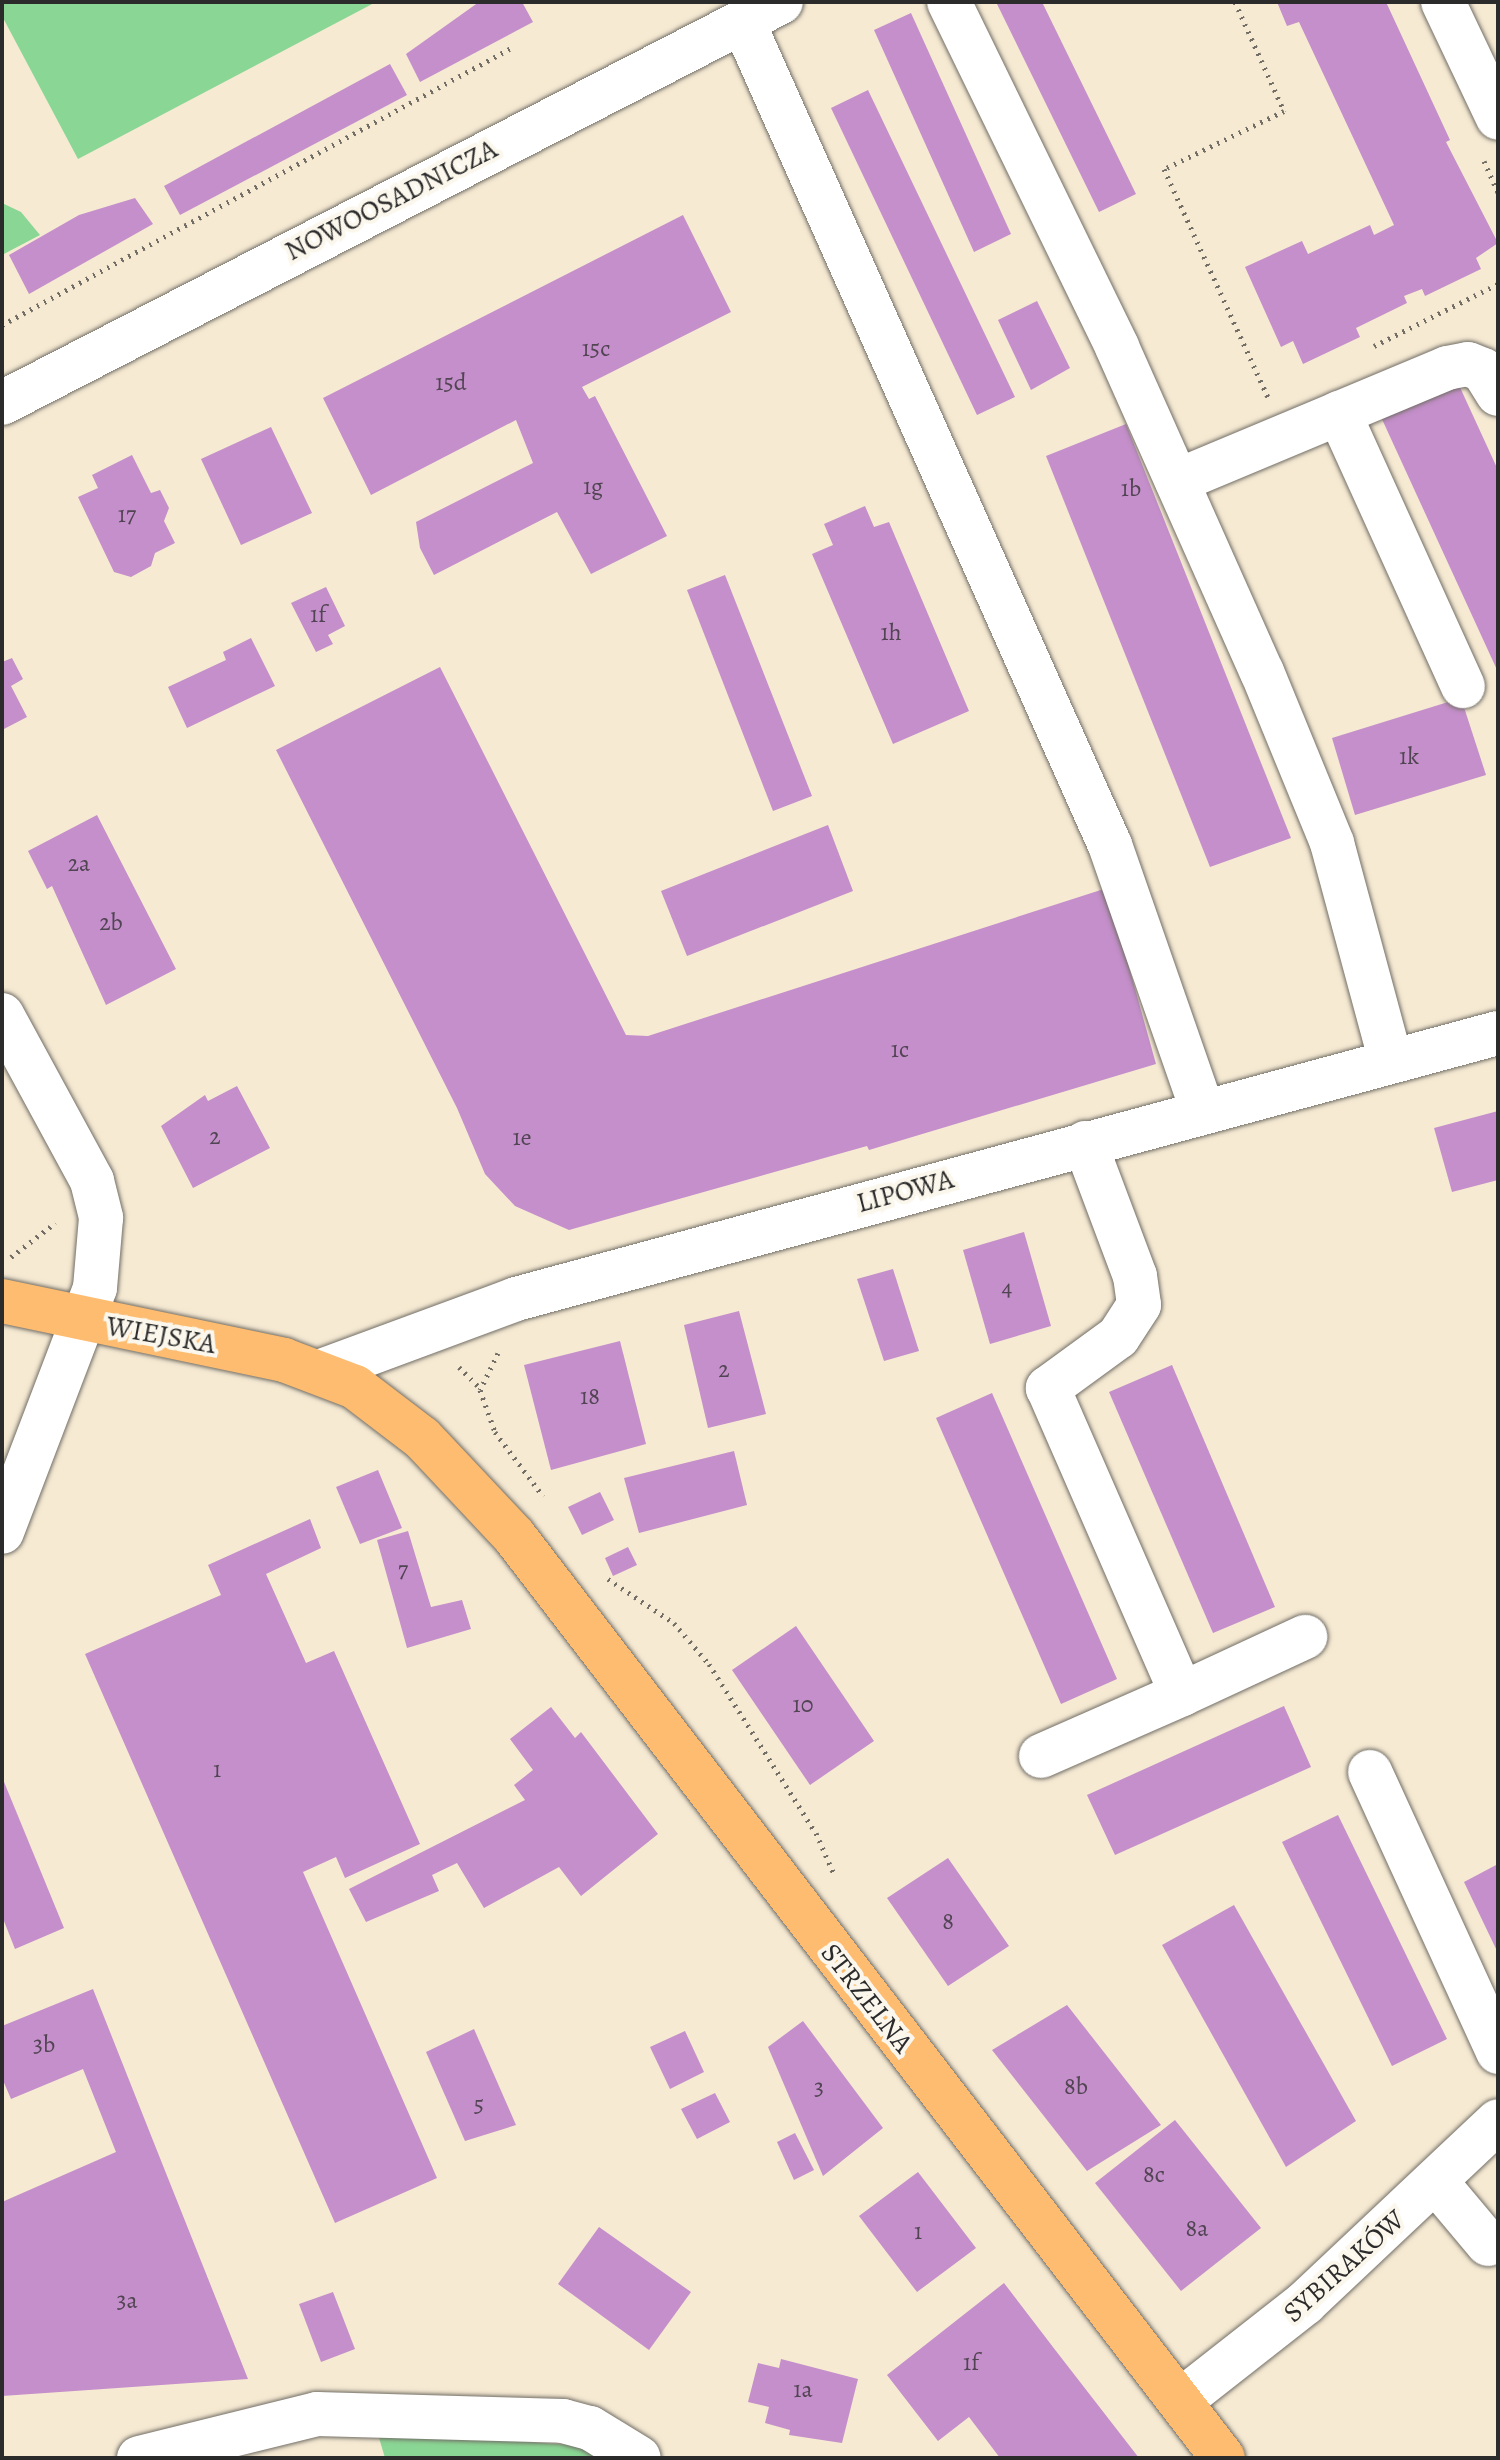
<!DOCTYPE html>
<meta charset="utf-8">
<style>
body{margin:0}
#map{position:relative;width:1500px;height:2460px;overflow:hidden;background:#f6ead3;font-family:Alegreya,serif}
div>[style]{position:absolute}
.green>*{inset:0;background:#8ad694}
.building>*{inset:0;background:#c48fca}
.path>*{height:5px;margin-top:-2.5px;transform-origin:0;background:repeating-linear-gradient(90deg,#726e66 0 2px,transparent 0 8px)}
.roads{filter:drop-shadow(0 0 2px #726e66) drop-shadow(0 0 2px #726e66)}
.minor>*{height:44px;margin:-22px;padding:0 22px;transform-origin:22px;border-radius:22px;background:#fff}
.major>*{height:44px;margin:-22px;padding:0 22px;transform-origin:22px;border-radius:22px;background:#fdbc70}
span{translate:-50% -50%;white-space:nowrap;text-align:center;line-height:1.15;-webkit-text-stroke:8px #fbf7ec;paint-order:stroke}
.number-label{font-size:24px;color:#514453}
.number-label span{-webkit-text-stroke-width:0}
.street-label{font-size:28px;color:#2b2b2b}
.frame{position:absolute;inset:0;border:4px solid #2b2b2b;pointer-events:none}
</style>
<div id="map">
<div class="green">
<i style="clip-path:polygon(2px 2px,376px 2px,78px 159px,2px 16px)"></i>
<i style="clip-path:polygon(2px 203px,21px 212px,40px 235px,2px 255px)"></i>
<i style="clip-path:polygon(377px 2431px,585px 2446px,601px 2458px,385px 2458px)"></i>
</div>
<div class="building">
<i style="clip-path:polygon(479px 2px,522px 2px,533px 22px,420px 82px,406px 54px)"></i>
<i style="clip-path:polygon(996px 2px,1042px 2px,1136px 194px,1099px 212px)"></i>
<i style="clip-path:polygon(1277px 2px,1386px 2px,1450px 140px,1446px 142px,1498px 243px,1476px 258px,1481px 269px,1425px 296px,1422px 289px,1404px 296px,1407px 303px,1356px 328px,1360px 337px,1303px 364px,1293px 341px,1281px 347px,1245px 267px,1302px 241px,1308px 254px,1370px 225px,1374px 235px,1394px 225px,1299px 22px,1287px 26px)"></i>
<i style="clip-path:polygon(911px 13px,1011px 234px,974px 252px,874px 30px)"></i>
<i style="clip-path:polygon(390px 64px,407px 95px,180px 215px,164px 186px)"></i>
<i style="clip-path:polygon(868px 90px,1015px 397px,977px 415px,831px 108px)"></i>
<i style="clip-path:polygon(135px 198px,153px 224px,29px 294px,9px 255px,79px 215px)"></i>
<i style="clip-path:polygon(683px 215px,731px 312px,582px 387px,589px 399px,595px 396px,667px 536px,591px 574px,557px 512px,434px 575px,420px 548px,416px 522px,533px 463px,516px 420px,371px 495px,323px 398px)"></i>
<i style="clip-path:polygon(1037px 301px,1070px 368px,1031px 390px,998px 320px)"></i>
<i style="clip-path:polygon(1458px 383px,1498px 470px,1498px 672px,1381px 417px)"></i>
<i style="clip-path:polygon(1126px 424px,1291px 838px,1210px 867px,1046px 456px)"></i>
<i style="clip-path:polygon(271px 427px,312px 513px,241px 545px,201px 459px)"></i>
<i style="clip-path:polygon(132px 455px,151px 493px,160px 490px,169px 508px,164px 521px,175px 543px,155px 553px,151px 566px,131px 577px,114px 572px,78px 497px,98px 488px,92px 475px)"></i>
<i style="clip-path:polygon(865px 506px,874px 527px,889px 522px,969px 711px,893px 744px,812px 554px,833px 545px,824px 524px)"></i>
<i style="clip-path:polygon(725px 575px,812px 796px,773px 811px,687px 590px)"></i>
<i style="clip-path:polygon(326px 587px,345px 626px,328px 635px,333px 644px,316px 652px,291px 603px)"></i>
<i style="clip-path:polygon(251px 638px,275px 686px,187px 728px,168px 687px,226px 660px,223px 652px)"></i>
<i style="clip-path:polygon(12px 658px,23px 679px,11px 686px,27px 717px,2px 730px,2px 662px)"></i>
<i style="clip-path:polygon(440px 667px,626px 1035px,648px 1036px,1107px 888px,1156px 1064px,869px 1150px,867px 1146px,569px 1230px,515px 1206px,485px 1174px,457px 1108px,276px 750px)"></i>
<i style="clip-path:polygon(1461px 698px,1486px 775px,1355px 815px,1332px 738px)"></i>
<i style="clip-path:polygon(97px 815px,176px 969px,106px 1005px,52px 886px,47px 889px,28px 851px)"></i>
<i style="clip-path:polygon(828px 825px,853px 891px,687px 956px,661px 891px)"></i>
<i style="clip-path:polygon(237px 1086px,270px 1148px,193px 1188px,161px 1126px,205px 1095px,208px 1101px)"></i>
<i style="clip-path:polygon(1498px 1111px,1498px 1180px,1452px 1192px,1434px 1128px)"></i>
<i style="clip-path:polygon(1024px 1232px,1051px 1326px,990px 1344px,963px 1250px)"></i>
<i style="clip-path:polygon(893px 1269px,919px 1351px,884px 1361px,857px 1279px)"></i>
<i style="clip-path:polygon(739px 1311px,766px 1414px,708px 1428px,684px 1325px)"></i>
<i style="clip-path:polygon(620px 1341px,646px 1444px,551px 1470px,524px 1365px)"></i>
<i style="clip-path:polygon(1172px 1365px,1275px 1607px,1213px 1633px,1109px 1392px)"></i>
<i style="clip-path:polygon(992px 1393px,1117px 1679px,1061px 1704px,936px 1418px)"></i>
<i style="clip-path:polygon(734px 1451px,747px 1505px,639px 1533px,624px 1478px)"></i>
<i style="clip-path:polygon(378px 1470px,402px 1528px,360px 1544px,336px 1487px)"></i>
<i style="clip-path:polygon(600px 1492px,614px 1520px,582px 1535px,568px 1507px)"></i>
<i style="clip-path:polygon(310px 1519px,321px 1548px,266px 1574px,306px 1663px,334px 1651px,420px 1844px,345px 1878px,336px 1857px,303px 1872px,437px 2178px,335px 2223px,85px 1654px,221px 1595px,208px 1565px)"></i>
<i style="clip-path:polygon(408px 1531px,431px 1607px,462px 1600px,471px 1629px,407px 1648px,377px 1540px)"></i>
<i style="clip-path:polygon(628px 1547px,637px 1565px,613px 1576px,605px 1558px)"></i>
<i style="clip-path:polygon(796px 1626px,874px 1741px,810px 1785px,732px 1670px)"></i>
<i style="clip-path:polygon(1284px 1706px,1311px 1767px,1115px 1855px,1087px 1795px)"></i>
<i style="clip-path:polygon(551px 1707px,575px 1738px,581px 1732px,658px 1834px,581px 1896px,559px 1867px,484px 1908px,457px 1863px,432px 1875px,439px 1891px,366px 1922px,349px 1889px,525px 1800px,514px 1785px,533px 1770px,510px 1739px)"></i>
<i style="clip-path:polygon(2px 1777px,64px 1928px,15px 1949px,2px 1916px)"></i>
<i style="clip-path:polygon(1338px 1815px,1447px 2039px,1392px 2066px,1282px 1842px)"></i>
<i style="clip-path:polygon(948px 1858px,1009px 1946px,948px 1986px,887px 1898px)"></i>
<i style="clip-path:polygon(1498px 1864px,1498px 1953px,1464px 1882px)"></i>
<i style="clip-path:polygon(1234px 1905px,1356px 2121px,1286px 2167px,1162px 1945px)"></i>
<i style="clip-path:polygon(93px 1989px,152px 2138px,248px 2379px,2px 2396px,2px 2202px,116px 2152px,83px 2069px,11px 2099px,2px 2078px,2px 2026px)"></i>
<i style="clip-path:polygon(1067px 2005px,1161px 2125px,1087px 2171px,992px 2050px)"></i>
<i style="clip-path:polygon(803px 2021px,883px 2128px,823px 2176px,768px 2047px)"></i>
<i style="clip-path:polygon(474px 2029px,516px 2125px,465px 2141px,426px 2052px)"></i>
<i style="clip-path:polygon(685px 2031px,704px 2072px,670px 2089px,650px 2047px)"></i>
<i style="clip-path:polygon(715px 2093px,730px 2122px,697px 2139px,681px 2109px)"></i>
<i style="clip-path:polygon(1175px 2120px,1261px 2228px,1181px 2291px,1095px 2183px)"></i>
<i style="clip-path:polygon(795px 2133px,814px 2170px,794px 2180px,777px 2142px)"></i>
<i style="clip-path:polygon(918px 2172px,976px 2248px,917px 2292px,859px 2216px)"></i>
<i style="clip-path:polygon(599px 2227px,691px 2292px,649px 2350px,558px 2284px)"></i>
<i style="clip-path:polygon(1004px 2283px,1056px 2351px,1139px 2458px,1000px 2458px,969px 2417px,938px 2441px,887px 2375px)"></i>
<i style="clip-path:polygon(333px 2292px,355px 2349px,321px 2362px,299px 2304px)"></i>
<i style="clip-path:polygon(781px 2359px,858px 2379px,842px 2443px,789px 2435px,790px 2430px,765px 2423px,769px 2407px,748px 2402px,758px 2363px,779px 2368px)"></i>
</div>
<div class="path">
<i style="left:1235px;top:2px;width:120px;rotate:65.8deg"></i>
<i style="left:1284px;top:111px;width:133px;rotate:154.2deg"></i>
<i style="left:1164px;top:169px;width:251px;rotate:65.5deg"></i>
<i style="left:1484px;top:161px;width:35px;rotate:66deg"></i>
<i style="left:2px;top:325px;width:582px;rotate:-28.55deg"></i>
<i style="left:1374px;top:346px;width:139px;rotate:-26.6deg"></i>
<i style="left:11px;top:1257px;width:56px;rotate:-37.7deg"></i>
<i style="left:498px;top:1353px;width:41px;rotate:115.9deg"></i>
<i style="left:480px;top:1390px;width:45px;rotate:70.3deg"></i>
<i style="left:495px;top:1432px;width:80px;rotate:53.1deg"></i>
<i style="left:459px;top:1367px;width:30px;rotate:45deg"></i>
<i style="left:608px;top:1579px;width:79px;rotate:33.7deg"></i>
<i style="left:674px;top:1623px;width:54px;rotate:49.5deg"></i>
<i style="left:709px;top:1664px;width:200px;rotate:57.7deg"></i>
<i style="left:816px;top:1833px;width:45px;rotate:66.3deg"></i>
</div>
<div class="roads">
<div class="minor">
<i style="left:949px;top:2px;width:384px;rotate:64deg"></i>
<i style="left:1117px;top:347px;width:356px;rotate:66deg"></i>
<i style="left:1262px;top:672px;width:185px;rotate:67.7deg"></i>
<i style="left:1332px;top:843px;width:226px;rotate:74.9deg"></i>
<i style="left:1443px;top:2px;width:128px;rotate:64.6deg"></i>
<i style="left:743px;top:22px;width:901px;rotate:65.97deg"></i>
<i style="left:1110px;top:845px;width:283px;rotate:70.8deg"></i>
<i style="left:2px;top:403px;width:876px;rotate:-27.24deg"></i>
<i style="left:1339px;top:413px;width:300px;rotate:65.6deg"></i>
<i style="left:1177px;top:481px;width:293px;rotate:-22.7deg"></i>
<i style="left:1447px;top:368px;width:21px;rotate:-11deg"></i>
<i style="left:1468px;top:364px;width:16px;rotate:22deg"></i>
<i style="left:1483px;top:370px;width:28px;rotate:58deg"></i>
<i style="left:2px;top:1015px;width:189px;rotate:61.5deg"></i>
<i style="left:92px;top:1181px;width:38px;rotate:76deg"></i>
<i style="left:101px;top:1218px;width:70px;rotate:94.9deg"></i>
<i style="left:95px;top:1288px;width:261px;rotate:110.9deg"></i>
<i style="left:1085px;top:1143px;width:142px;rotate:69.4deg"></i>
<i style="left:1135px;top:1276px;width:29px;rotate:82deg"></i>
<i style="left:1139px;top:1305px;width:38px;rotate:123deg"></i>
<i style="left:1118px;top:1337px;width:87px;rotate:143.9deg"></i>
<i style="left:1048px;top:1388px;width:334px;rotate:66.4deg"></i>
<i style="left:1182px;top:1694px;width:136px;rotate:-24.9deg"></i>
<i style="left:319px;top:1372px;width:210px;rotate:-20.3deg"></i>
<i style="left:516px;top:1299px;width:1017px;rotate:-15.16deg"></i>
<i style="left:1041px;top:1756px;width:154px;rotate:-23.7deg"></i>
<i style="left:1370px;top:1772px;width:308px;rotate:65.4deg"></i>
<i style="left:1436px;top:2182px;width:81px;rotate:50deg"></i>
<i style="left:1180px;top:2401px;width:159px;rotate:-38.1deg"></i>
<i style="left:1305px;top:2303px;width:265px;rotate:-43.3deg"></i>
<i style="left:139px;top:2458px;width:183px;rotate:-13.9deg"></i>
<i style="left:317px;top:2414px;width:246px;rotate:1.6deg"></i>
<i style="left:563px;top:2421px;width:28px;rotate:15deg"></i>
<i style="left:590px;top:2428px;width:57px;rotate:31.5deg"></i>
</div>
<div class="major">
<i style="left:2px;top:1301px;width:288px;rotate:11.8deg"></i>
<i style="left:284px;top:1360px;width:76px;rotate:20.8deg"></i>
<i style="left:355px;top:1387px;width:84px;rotate:37.3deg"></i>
<i style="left:422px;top:1438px;width:134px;rotate:46.8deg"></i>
<i style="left:514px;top:1536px;width:1163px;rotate:52.44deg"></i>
</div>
</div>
<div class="number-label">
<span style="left:596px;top:349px">15c</span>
<span style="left:451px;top:383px">15d</span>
<span style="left:593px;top:487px">1g</span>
<span style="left:1131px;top:489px">1b</span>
<span style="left:127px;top:515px">17</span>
<span style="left:318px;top:615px">1f</span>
<span style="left:891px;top:633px">1h</span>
<span style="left:1409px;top:757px">1k</span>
<span style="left:79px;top:864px">2a</span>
<span style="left:111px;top:923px">2b</span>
<span style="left:900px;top:1050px">1c</span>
<span style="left:215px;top:1137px">2</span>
<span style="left:522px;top:1138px">1e</span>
<span style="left:1007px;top:1288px">4</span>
<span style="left:724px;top:1370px">2</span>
<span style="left:590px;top:1397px">18</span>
<span style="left:403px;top:1570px">7</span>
<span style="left:803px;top:1705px">10</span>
<span style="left:217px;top:1770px">1</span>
<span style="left:948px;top:1922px">8</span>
<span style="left:44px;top:2045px">3b</span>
<span style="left:1076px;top:2087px">8b</span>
<span style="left:819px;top:2088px">3</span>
<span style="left:479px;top:2105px">5</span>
<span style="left:1154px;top:2175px">8c</span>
<span style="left:1197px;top:2229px">8a</span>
<span style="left:918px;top:2232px">1</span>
<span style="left:127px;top:2301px">3a</span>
<span style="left:971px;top:2363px">1f</span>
<span style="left:803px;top:2390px">1a</span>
</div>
<div class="street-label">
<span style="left:391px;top:200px;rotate:-27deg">NOWOOSADNICZA</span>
<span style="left:905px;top:1191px;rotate:-15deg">LIPOWA</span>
<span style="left:161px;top:1335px;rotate:10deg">WIEJSKA</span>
<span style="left:867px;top:1998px;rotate:52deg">STRZELNA</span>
<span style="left:1344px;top:2266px;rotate:-42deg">SYBIRAKÓW</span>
</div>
<div class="frame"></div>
</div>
